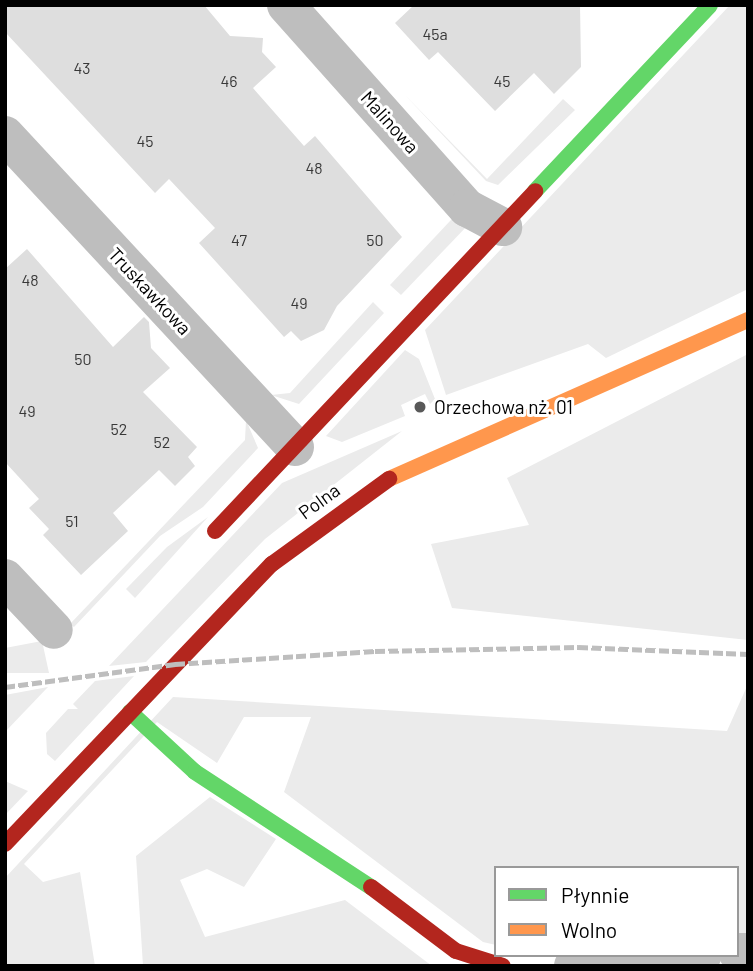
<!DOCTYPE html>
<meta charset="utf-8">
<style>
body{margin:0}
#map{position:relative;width:753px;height:971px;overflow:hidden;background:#fff;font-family:Barlow,sans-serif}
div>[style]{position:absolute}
.green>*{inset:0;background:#ebebeb}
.building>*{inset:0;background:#dedede}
.street>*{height:38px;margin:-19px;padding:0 19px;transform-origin:19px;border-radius:19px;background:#bebebe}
.fast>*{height:16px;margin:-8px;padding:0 8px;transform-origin:8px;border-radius:8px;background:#63d668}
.slow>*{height:16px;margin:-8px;padding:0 8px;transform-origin:8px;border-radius:8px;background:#ff974d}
.jam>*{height:16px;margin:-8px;padding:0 8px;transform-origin:8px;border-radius:8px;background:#b3261e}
.rail>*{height:5px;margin-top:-2.5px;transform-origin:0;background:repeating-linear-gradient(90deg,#bebebe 0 10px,transparent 0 13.5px)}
.dots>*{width:19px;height:19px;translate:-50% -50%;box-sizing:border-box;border:4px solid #fff;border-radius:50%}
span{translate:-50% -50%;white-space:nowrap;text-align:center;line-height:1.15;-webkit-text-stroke:6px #fff;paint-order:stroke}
.number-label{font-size:16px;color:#383838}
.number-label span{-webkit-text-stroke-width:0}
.street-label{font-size:19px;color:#000}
.poi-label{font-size:19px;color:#000}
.left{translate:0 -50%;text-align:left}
.frame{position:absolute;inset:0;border:7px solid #000;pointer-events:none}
.legend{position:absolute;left:494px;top:866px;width:245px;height:91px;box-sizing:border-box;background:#fff;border:2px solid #999;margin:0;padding:9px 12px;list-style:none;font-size:21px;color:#000}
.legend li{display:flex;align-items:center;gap:14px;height:35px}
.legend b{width:35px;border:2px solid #999}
</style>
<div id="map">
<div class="green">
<i style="clip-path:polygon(730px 5px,748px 5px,748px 289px,606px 358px,588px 344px,446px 395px,425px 330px)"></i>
<i style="clip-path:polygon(404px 94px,487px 179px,563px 99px,575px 110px,498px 185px,486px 181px)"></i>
<i style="clip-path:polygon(465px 205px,469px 224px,401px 295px,390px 285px)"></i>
<i style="clip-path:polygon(373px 302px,384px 313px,299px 404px,271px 395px,290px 393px)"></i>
<i style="clip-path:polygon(405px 350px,419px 359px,435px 399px,430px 404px,425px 394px,401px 405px,405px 416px,342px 442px,326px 436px)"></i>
<i style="clip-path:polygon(748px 354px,748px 640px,452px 608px,431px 544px,529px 525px,507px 478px)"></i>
<i style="clip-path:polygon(246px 420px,258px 448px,203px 507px,160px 536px,74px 627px,70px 624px,245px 440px)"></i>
<i style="clip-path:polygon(402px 431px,265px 539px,146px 662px,109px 666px,282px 483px)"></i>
<i style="clip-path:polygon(208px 517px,135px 598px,126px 589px,167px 547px)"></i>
<i style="clip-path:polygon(42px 641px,49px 673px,5px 673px,5px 648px)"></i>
<i style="clip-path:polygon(134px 676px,55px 761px,47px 754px,46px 733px,68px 709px,78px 709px,73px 704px,95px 681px)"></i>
<i style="clip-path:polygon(748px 684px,748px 936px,737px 937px,737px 868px,496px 868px,496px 945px,483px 942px,284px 792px,311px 717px,244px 717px,217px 763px,157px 722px,24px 864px,43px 882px,80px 872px,95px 966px,5px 966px,5px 878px,173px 697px,727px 731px)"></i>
<i style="clip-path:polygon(48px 687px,5px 732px,5px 695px)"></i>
<i style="clip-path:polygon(5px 781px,28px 791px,5px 815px)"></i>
<i style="clip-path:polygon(210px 797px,276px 839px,244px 887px,207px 869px,180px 880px,205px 937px,345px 900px,432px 966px,143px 966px,136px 856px)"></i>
</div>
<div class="building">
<i style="clip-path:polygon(5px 5px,204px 5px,230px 36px,263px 38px,262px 52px,276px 67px,253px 88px,304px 146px,315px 136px,402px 237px,337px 306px,324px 330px,301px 341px,291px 331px,284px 337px,199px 243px,215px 228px,169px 179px,155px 193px,5px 32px)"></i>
<i style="clip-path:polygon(414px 5px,580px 5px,581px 67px,554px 94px,534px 73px,495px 111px,438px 52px,429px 60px,395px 23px)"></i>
<i style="clip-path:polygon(27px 249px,113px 347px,144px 317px,149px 322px,151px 348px,170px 368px,143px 392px,197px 447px,188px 457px,195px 466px,175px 486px,159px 470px,113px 513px,128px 531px,81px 575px,43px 535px,49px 529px,29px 508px,39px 499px,5px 462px,5px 269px)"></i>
</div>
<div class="street">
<i style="left:286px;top:5px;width:272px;rotate:48.3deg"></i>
<i style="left:467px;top:208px;width:41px;rotate:27.8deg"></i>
<i style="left:5px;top:135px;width:426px;rotate:47.1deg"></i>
<i style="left:5px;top:578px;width:71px;rotate:46.7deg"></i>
<i style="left:737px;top:952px;width:11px"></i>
<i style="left:573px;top:966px;width:130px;rotate:-4.8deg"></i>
</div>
<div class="fast">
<i style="left:535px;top:191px;width:255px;rotate:-46.7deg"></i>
<i style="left:130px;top:712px;width:88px;rotate:42.7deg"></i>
<i style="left:195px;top:772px;width:210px;rotate:33.2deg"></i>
</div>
<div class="slow">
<i style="left:389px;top:479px;width:393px;rotate:-23.9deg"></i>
</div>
<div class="jam">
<i style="left:215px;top:531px;width:467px;rotate:-46.7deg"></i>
<i style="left:5px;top:844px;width:387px;rotate:-46.4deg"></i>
<i style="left:272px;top:564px;width:145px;rotate:-36deg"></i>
<i style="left:371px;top:887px;width:106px;rotate:37deg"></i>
<i style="left:456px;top:951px;width:49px;rotate:17.7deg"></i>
</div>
<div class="rail">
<i style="left:5px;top:687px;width:172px;rotate:-7.7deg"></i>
<i style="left:175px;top:664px;width:200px;rotate:-3.7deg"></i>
<i style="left:375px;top:651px;width:203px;rotate:-1.1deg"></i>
<i style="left:578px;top:647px;width:170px;rotate:2.4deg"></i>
</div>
<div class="dots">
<i style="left:420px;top:407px;background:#595959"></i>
</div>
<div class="number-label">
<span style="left:435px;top:34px">45a</span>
<span style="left:82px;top:68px">43</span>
<span style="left:229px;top:81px">46</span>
<span style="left:502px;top:81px">45</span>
<span style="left:145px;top:141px">45</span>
<span style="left:314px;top:168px">48</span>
<span style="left:239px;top:240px">47</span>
<span style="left:375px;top:240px">50</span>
<span style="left:30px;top:280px">48</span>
<span style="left:299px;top:303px">49</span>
<span style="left:83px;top:359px">50</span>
<span style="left:27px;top:411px">49</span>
<span style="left:119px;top:429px">52</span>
<span style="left:162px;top:442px">52</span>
<span style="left:72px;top:521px">51</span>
</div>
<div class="street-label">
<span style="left:390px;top:122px;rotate:48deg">Malinowa</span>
<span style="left:150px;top:291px;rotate:47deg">Truskawkowa</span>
<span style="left:319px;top:501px;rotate:-36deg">Polna</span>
</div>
<div class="poi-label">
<span class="left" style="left:434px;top:407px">Orzechowa nż. 01</span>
</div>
<div class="frame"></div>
<ul class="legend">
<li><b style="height:9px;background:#63d668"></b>Płynnie</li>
<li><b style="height:9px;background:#ff974d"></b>Wolno</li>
</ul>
</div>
